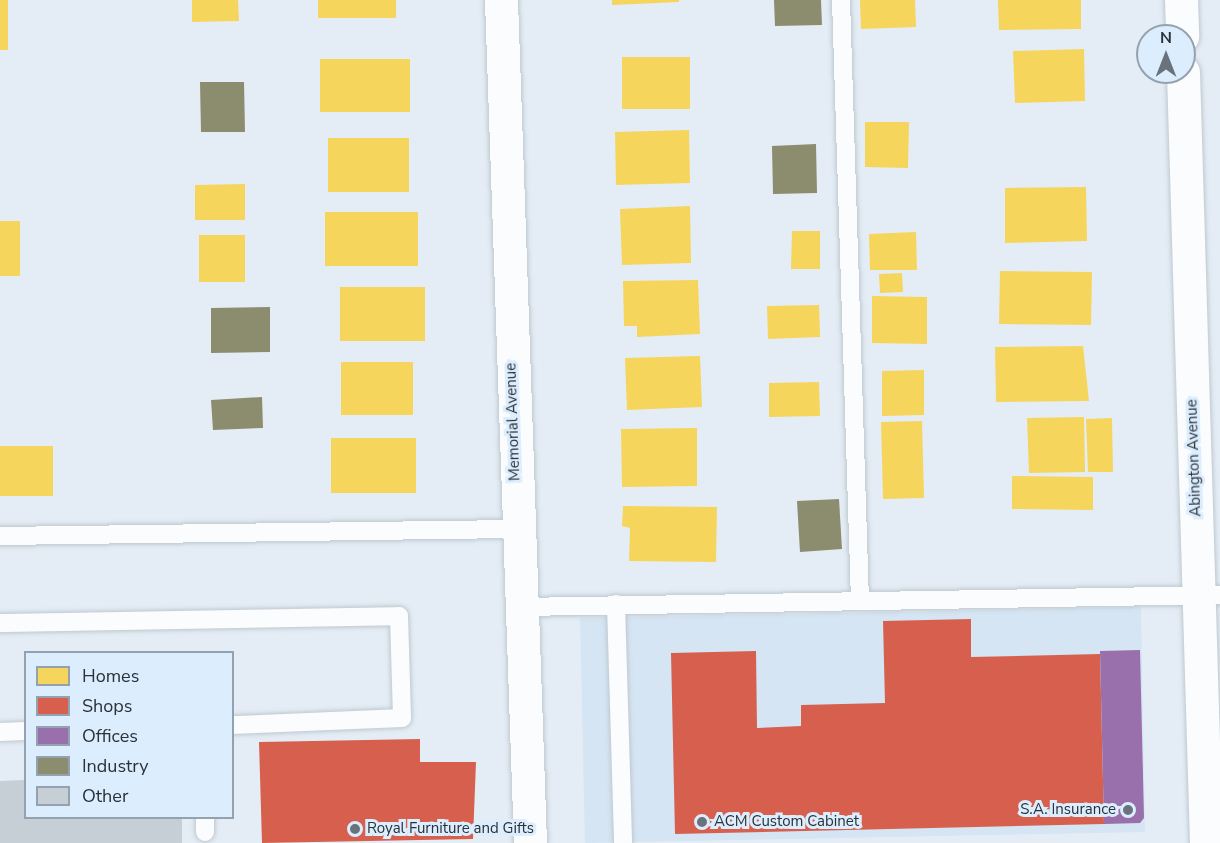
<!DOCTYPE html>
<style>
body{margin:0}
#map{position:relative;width:1220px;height:843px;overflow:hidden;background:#e4edf5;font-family:"Nunito Sans",sans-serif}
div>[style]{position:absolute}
.built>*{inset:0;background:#d5e5f4}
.homes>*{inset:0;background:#f6d55c}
.shops>*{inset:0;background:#d6604d}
.offices>*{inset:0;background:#9970ab}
.industry>*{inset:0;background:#8c8c6e}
.building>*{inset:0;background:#c6ced6}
.roads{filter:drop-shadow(0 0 2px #c0c8cf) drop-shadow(0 0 2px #c0c8cf)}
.service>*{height:18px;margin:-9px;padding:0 9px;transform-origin:9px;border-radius:9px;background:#fbfcfe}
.minor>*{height:33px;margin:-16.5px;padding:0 16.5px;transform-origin:16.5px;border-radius:16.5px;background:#fbfcfe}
.dots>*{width:16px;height:16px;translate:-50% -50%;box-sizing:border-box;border:3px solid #dcedfd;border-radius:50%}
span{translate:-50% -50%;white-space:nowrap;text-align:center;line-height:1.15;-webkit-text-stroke:6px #dcedfd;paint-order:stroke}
.street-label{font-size:15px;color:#293139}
.poi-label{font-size:15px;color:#293139}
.right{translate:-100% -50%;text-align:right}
.left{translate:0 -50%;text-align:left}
.legend{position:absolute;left:24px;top:651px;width:210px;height:168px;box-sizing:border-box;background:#dcedfd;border:2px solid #94a2af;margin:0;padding:8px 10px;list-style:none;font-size:18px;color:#293139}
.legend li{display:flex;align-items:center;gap:12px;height:30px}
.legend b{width:30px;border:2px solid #94a2af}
.north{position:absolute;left:1136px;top:24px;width:60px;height:60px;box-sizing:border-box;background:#dcedfd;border:2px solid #94a2af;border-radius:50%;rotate:0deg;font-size:16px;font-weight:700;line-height:24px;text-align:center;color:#293139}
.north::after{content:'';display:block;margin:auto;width:21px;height:27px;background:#6a737b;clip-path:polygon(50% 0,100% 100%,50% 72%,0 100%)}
</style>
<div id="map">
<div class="built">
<i style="clip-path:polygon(1141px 607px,1145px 832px,585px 843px,580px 618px)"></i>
</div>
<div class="homes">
<i style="clip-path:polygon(0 0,8px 0,8px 50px,0 50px)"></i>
<i style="clip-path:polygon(192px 0,238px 0,239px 21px,192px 22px)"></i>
<i style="clip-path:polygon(318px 0,396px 0,396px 18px,318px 18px)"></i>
<i style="clip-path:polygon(612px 0,679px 0,679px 2px,612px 5px)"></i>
<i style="clip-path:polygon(860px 0,915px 0,916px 27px,861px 29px)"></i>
<i style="clip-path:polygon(998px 0,1081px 0,1081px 29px,999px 30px)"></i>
<i style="clip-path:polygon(1084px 49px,1085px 101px,1015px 103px,1013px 51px)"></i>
<i style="clip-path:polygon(622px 57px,690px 57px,690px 109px,622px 109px)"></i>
<i style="clip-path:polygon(320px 59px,410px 59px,410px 112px,320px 112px)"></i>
<i style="clip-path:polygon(865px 122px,909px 122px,908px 168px,865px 167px)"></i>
<i style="clip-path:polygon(689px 130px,690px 183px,616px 185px,615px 132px)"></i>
<i style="clip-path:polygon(328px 138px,409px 138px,409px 192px,328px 192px)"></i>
<i style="clip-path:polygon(245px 184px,245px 220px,195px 220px,195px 185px)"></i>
<i style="clip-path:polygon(1086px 187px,1087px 241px,1005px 243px,1005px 188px)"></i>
<i style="clip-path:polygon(690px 206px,691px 263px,622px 265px,620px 209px)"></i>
<i style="clip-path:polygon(325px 212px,418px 212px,418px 266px,325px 266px)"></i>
<i style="clip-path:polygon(0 221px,20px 221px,20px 276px,0 276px)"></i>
<i style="clip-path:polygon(792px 231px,820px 231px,820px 269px,791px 269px)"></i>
<i style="clip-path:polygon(916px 232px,917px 270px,870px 270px,869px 234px)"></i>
<i style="clip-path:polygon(199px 235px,245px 235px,245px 282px,199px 282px)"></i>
<i style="clip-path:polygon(1000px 271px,1092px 272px,1091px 325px,999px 324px)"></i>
<i style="clip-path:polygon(902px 273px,903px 292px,880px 293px,879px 274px)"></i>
<i style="clip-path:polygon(698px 280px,700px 334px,637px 337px,637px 326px,624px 326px,623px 281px)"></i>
<i style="clip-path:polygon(340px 287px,425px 287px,425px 341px,340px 341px)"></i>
<i style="clip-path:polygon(872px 296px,927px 297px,927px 344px,872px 343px)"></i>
<i style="clip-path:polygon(819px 305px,820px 337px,768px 339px,767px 306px)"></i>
<i style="clip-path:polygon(1083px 346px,1089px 401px,996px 402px,995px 347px)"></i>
<i style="clip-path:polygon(700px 356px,702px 407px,627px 410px,625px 358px)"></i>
<i style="clip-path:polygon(341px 362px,413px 362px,413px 415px,341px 415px)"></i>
<i style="clip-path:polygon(924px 370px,924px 415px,882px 416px,882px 371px)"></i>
<i style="clip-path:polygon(819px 382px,820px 416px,769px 417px,769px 383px)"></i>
<i style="clip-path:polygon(1084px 417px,1085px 472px,1029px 473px,1027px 418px)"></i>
<i style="clip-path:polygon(1112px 418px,1113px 472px,1088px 472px,1086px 419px)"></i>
<i style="clip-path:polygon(922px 421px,924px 498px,883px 499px,881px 422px)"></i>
<i style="clip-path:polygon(697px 428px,697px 486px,622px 487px,621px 429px)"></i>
<i style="clip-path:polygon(331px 438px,416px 438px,416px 493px,331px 493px)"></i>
<i style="clip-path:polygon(0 446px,53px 446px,53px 496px,0 496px)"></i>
<i style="clip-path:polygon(1012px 476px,1093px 477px,1093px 510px,1012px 509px)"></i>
<i style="clip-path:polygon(623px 506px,717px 507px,716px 562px,629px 561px,630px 528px,622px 526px)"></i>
</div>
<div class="shops">
<i style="clip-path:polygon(971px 619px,971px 657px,1100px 654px,1104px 824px,675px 834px,671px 653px,756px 651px,757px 728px,801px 726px,801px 705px,885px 703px,883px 621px)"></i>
<i style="clip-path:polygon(420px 739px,420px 762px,476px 762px,473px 839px,262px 843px,259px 742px)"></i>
</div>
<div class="offices">
<i style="clip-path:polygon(1140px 650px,1144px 818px,1140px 823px,1104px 824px,1100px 651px)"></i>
</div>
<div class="industry">
<i style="clip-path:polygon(774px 0,821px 0,822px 25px,775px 26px)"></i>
<i style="clip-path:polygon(200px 82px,244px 82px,245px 132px,201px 132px)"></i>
<i style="clip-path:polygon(816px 144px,817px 193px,773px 194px,772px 146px)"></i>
<i style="clip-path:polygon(270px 307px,270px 352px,211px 353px,211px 308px)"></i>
<i style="clip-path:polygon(262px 397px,263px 428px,213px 430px,211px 400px)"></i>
<i style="clip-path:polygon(839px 499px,842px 549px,800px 552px,797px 501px)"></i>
</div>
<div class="building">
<i style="clip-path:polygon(26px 780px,26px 818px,182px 818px,182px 843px,0 843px,0 781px)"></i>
</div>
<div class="roads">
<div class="service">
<i style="left:841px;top:0;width:601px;rotate:88.19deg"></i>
<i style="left:0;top:536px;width:516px;rotate:-0.78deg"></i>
<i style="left:616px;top:604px;width:239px;rotate:88.3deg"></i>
<i style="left:521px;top:607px;width:699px;rotate:-0.98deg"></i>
<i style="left:0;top:623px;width:399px;rotate:-1deg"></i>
<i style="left:399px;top:616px;width:102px;rotate:88.3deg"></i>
<i style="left:402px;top:718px;width:170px;rotate:177.6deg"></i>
<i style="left:0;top:732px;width:26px;rotate:-2deg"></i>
<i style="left:205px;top:818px;width:14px;rotate:90deg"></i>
</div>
<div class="minor">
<i style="left:501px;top:0;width:843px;rotate:88.03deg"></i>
<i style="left:1181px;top:0;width:36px;rotate:88deg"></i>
<i style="left:1183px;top:72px;width:771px;rotate:88.29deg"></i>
</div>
</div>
<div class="dots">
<i style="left:1128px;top:810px;background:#6a737b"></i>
<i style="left:702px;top:822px;background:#6a737b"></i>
<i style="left:355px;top:829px;background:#6a737b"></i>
</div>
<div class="street-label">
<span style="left:513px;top:422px;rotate:-92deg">Memorial Avenue</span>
<span style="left:1194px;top:458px;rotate:-92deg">Abington Avenue</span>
</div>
<div class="poi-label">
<span class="right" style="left:1116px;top:810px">S.A. Insurance</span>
<span class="left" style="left:714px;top:822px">ACM Custom Cabinet</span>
<span class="left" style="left:367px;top:829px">Royal Furniture and Gifts</span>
</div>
<ul class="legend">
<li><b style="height:16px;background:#f6d55c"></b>Homes</li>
<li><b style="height:16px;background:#d6604d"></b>Shops</li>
<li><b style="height:16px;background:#9970ab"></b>Offices</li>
<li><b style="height:16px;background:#8c8c6e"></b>Industry</li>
<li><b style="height:16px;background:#c6ced6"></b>Other</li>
</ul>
<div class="north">N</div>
</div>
